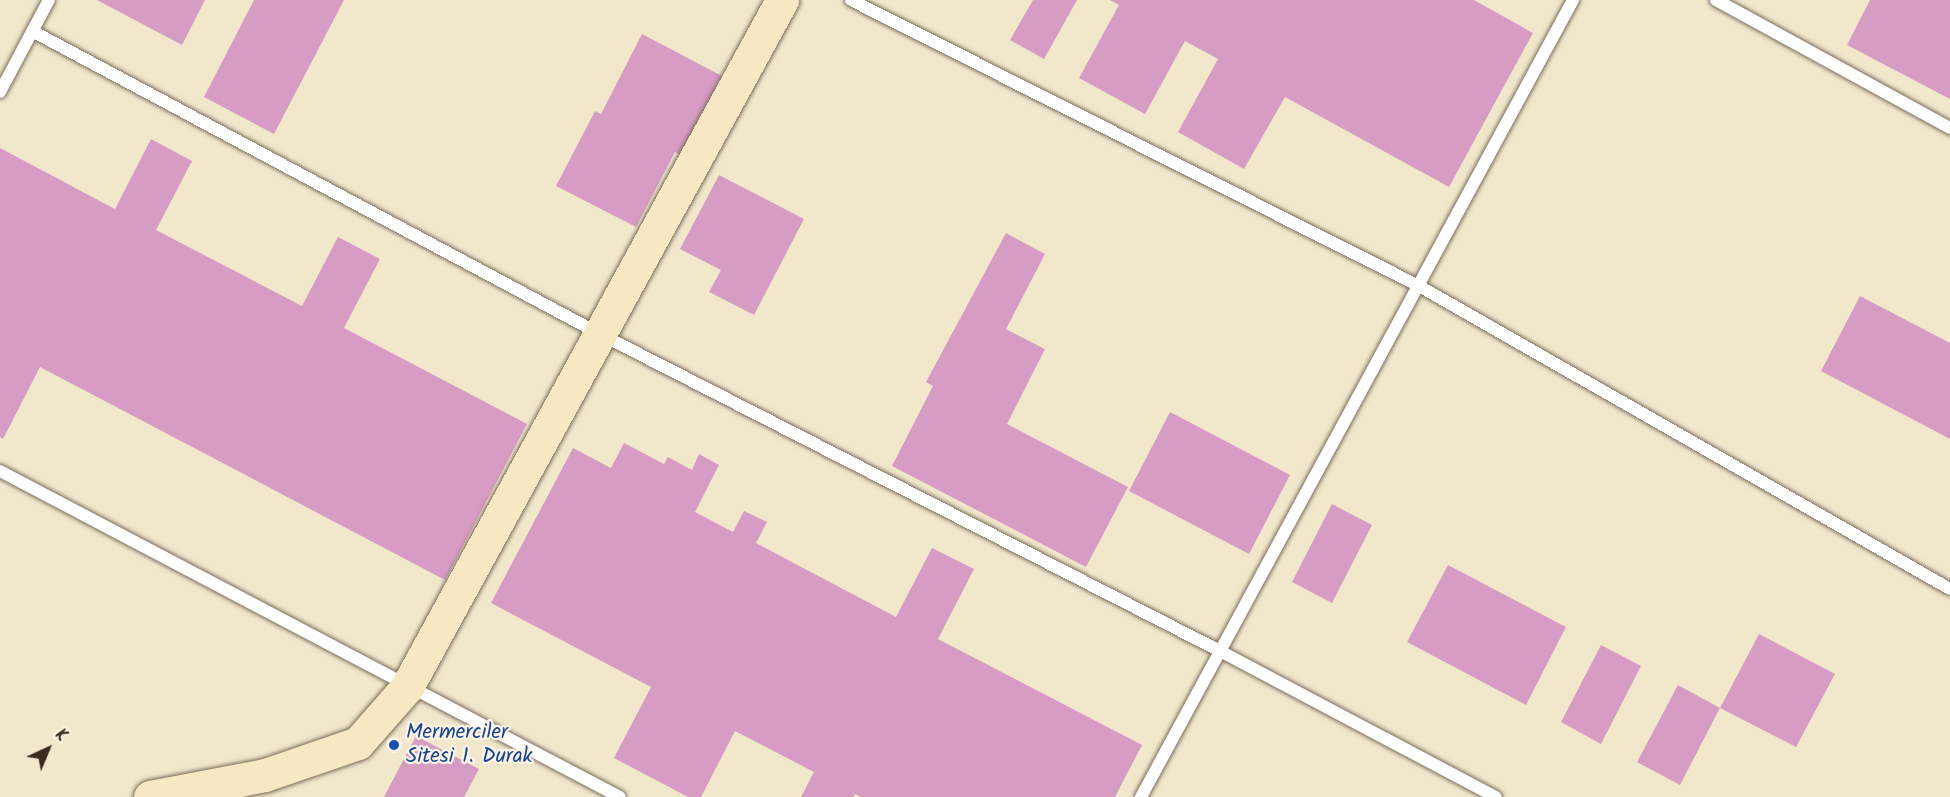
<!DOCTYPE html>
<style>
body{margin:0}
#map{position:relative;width:1950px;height:797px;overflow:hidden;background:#f1e8cc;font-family:Kalam,sans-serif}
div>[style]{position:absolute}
.building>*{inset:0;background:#d79cc3}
.roads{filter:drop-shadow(0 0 2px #7b6c5b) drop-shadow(0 0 2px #7b6c5b)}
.lane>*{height:12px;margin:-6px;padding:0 6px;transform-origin:6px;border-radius:6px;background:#fff}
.secondary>*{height:33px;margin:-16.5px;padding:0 16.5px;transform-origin:16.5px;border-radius:16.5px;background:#f7e8c3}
.dots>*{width:16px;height:16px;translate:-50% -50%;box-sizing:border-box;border:3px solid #fcf5e5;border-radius:50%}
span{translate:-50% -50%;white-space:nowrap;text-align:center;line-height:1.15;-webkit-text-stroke:4.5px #fcf5e5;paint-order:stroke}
.transit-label{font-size:21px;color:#164399}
.left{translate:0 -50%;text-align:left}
.north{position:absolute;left:18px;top:719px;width:60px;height:60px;-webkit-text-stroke:4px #fcf5e5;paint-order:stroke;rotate:44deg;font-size:16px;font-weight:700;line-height:24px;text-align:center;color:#3b2a1e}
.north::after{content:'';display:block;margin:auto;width:21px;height:27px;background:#3b2a1e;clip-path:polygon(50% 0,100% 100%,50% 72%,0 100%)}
</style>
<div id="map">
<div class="building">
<i style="clip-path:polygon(97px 0,205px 0,182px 45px)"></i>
<i style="clip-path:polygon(254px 0,344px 0,274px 134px,204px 97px)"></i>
<i style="clip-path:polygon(1033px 0,1077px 0,1044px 59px,1010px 40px)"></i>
<i style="clip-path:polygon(1110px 0,1474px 0,1533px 33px,1449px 187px,1285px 97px,1244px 169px,1178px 132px,1218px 59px,1185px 41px,1145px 114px,1079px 78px,1119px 5px)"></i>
<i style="clip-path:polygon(1870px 0,1950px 0,1950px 99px,1847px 45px)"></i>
<i style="clip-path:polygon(642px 34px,722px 76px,681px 155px,675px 152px,636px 227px,556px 186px,595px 111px,601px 114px)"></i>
<i style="clip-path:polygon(151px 139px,192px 161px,156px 230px,302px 306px,338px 237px,380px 259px,344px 328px,527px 424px,445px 580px,40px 367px,3px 439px,0 437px,0 148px,115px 209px)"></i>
<i style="clip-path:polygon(719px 175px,804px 219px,754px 315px,709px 292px,721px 270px,680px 249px)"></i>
<i style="clip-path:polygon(1006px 233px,1045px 254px,1006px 329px,1045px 349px,1007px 424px,1128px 487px,1086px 567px,892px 466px,933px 386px,926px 382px)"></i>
<i style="clip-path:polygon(1860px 296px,1950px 343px,1950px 439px,1821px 371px)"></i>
<i style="clip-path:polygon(1170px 412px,1290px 475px,1249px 554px,1129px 491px)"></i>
<i style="clip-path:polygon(624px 443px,664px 464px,668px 457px,692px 470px,699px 454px,719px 465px,695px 512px,733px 532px,744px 511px,767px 522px,756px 543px,896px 617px,932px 548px,974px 569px,938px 639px,1142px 745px,1115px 797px,861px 797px,855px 794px,853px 797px,801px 797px,814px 772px,735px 731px,701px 797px,688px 797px,614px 758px,651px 687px,491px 603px,573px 448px,611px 468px)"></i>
<i style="clip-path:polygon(1332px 504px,1372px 525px,1332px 603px,1292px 582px)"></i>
<i style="clip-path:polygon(1448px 565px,1566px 627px,1526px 705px,1407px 642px)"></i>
<i style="clip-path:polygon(1759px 634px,1835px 674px,1796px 747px,1720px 708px)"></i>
<i style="clip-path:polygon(1601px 645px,1641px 666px,1601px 744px,1561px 722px)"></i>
<i style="clip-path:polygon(1678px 685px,1720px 708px,1680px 785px,1637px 762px)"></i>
<i style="clip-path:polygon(416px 736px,479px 769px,464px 797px,384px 797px)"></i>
</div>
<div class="roads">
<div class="lane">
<i style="left:851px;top:0;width:636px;rotate:26.73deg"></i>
<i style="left:1419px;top:286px;width:611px;rotate:29.71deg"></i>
<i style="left:1716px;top:0;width:267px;rotate:28.7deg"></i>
<i style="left:32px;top:31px;width:644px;rotate:28.08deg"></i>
<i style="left:600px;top:334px;width:696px;rotate:27.08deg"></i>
<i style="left:1220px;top:651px;width:312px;rotate:27.9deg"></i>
<i style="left:0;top:92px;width:104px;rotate:-62deg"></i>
<i style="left:0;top:471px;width:700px;rotate:27.74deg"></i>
<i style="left:1141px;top:797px;width:907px;rotate:-61.54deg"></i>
</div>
<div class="secondary">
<i style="left:150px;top:797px;width:117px;rotate:-10.8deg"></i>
<i style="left:265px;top:775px;width:98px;rotate:-19deg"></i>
<i style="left:358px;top:743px;width:74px;rotate:-48.8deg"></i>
<i style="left:407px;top:687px;width:783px;rotate:-61.37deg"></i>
</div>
</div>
<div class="dots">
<i style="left:394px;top:745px;background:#1a4fb4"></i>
</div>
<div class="transit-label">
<span class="left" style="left:406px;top:745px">Mermerciler<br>Sitesi 1. Durak</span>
</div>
<div class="north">K</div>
</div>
